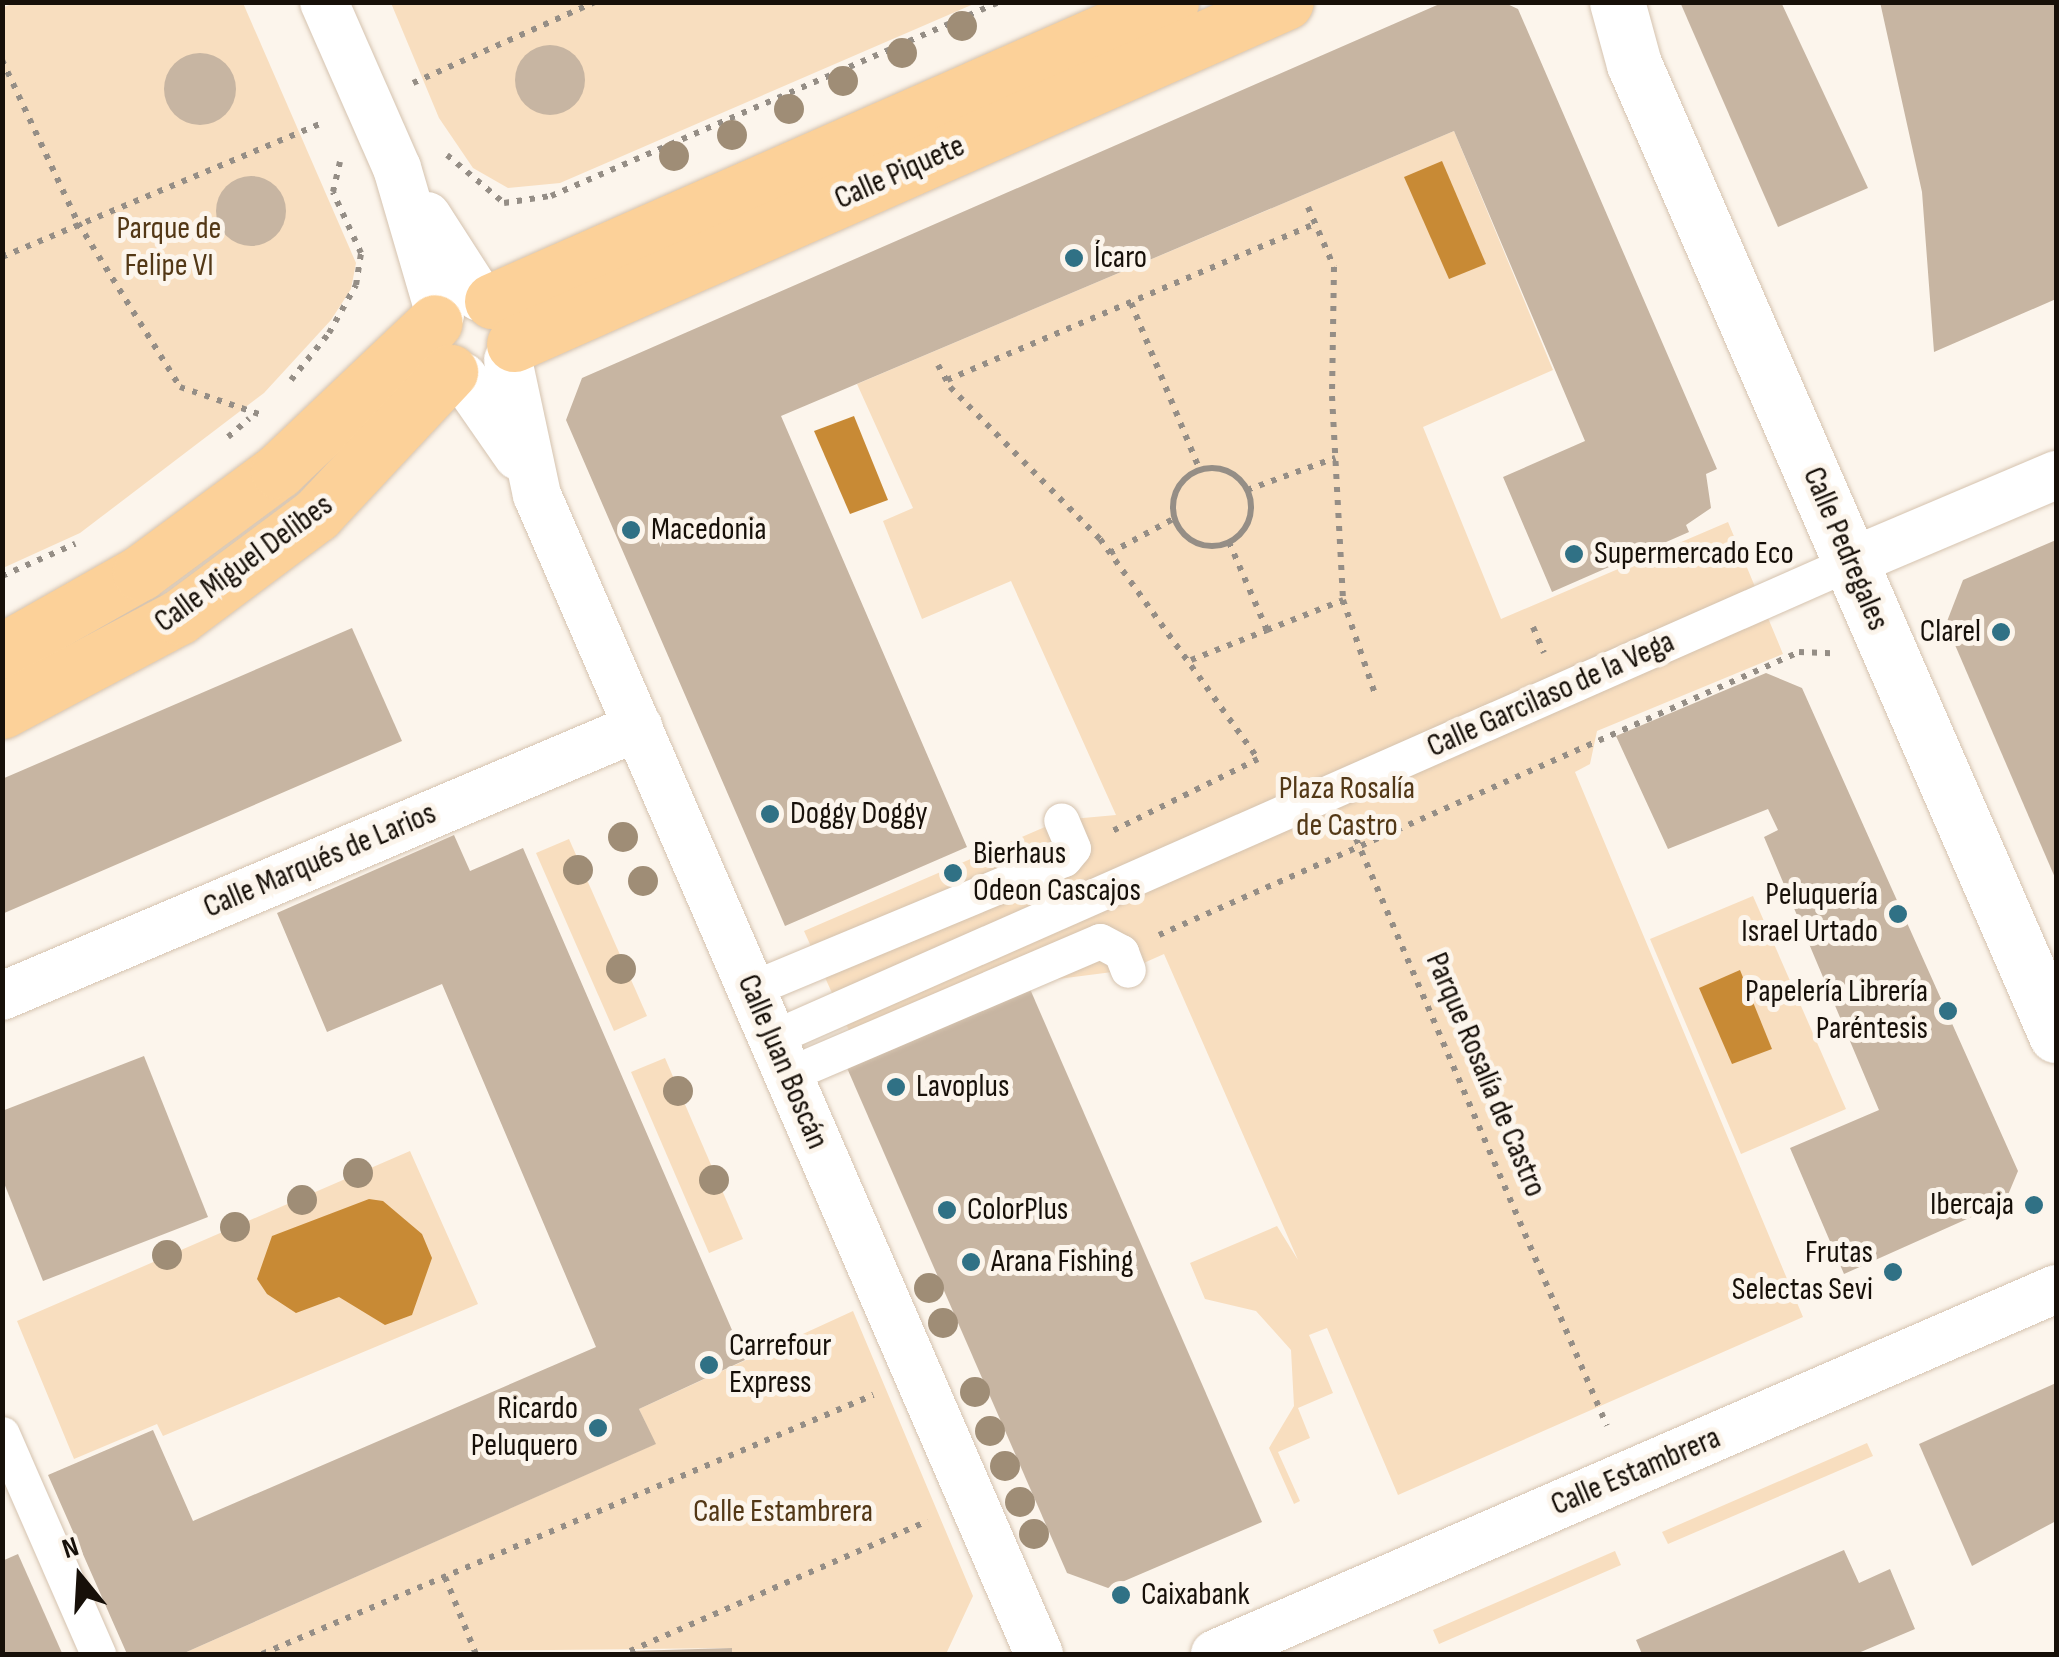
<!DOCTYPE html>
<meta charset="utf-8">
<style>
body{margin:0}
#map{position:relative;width:2059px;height:1657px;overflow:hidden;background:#fcf5ec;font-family:"Sofia Sans Condensed",sans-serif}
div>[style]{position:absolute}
.green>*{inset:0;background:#f8debf}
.water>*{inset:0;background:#c88a35}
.building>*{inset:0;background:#c7b5a2}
.round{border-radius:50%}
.path>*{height:6px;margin-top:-3px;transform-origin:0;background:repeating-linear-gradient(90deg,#958e86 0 5px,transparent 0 13px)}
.path>.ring{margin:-3px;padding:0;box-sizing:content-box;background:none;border:6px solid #958e86;border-radius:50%}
.roads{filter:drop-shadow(0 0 2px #d5c3af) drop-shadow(0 0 2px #d5c3af)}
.pedestrian>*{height:35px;margin:-17.5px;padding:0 17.5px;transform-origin:17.5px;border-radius:17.5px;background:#fff}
.minor>*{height:48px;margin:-24px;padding:0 24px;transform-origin:24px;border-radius:24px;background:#fff}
.secondary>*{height:55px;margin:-27.5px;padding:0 27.5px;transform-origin:27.5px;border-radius:27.5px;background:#fff}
.primary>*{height:55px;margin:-27.5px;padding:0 27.5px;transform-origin:27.5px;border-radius:27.5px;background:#fcd199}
.trees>*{width:30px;height:30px;margin:-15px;border-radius:50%;background:#9f8d76}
.dots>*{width:28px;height:28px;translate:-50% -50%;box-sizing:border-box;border:5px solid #fcf5ec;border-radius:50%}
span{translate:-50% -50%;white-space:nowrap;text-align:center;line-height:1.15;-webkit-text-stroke:10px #fcf5ec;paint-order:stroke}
.street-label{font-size:32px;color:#171009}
.park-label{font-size:32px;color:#533816}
.poi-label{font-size:32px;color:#171009}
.left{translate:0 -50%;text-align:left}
.right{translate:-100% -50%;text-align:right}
.frame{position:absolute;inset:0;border:5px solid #171009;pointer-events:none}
.north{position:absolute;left:30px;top:1527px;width:100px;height:100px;-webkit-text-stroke:8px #fcf5ec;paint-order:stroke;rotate:342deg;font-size:28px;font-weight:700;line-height:40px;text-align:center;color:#171009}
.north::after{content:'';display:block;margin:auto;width:35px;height:45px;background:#171009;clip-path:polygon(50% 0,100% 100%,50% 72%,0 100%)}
</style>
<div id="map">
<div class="green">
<i style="clip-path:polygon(14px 3px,243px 3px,356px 263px,351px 289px,331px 320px,264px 393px,80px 533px,3px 568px,2px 8px)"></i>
<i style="clip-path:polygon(391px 3px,976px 3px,560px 183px,508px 188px,473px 168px,439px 118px)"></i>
<i style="clip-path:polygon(1454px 131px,1553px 370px,1423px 427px,1501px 619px,1728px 522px,1783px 654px,1597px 731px,1590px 764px,1575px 772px,1803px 1317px,1398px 1495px,1327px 1328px,1309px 1335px,1333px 1393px,1298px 1408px,1310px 1438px,1278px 1452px,1300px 1501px,1294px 1504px,1269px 1448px,1294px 1406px,1291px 1350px,1256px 1311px,1205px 1299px,1190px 1263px,1277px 1226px,1298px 1260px,1164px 954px,1128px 970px,1027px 983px,860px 1055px,804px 931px,1061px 820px,1116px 815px,1011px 581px,922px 619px,883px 521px,913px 508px,857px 384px)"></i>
<i style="clip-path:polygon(569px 839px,647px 1016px,614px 1031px,536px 853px)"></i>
<i style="clip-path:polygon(1753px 896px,1846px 1109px,1741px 1154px,1650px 939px)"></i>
<i style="clip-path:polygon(665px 1058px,743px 1239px,709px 1253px,631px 1072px)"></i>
<i style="clip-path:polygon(410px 1151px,478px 1304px,163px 1436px,157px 1424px,74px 1459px,17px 1321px)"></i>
<i style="clip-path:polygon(853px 1311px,973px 1596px,946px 1654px,732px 1654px,731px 1648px,182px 1654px,655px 1444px,639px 1409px)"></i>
<i style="clip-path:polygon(1867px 1443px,1873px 1456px,1668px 1544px,1662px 1532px)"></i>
<i style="clip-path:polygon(1615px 1551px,1621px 1565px,1439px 1644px,1433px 1630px)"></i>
</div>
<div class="water">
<i style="clip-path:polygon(1442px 161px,1486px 264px,1449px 279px,1404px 177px)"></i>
<i style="clip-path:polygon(854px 416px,888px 500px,850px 514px,814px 431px)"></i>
<i style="clip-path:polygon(1740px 970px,1772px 1049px,1732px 1064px,1699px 988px)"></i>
<i style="clip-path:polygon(369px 1199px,383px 1201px,422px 1234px,432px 1258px,412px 1315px,385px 1325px,339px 1297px,296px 1313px,267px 1294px,257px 1279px,272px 1236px)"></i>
</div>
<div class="building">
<i style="clip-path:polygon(1444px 2px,1503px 2px,1518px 9px,1717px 469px,1706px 474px,1711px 508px,1686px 525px,1689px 532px,1552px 592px,1503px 477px,1585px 441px,1454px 131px,781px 416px,967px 847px,785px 926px,566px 420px,582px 378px)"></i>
<i style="clip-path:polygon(1680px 2px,1781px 2px,1868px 188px,1778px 227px)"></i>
<i style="clip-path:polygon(1880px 2px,2056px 2px,2056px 299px,1934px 352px,1922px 192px)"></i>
<i class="round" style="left:515px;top:45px;width:70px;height:70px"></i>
<i class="round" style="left:164px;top:53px;width:72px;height:72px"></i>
<i class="round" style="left:216px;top:176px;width:70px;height:70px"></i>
<i style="clip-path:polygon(2056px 540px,2056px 880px,1946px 624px,1963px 580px)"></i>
<i style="clip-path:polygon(352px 628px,402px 741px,2px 914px,2px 779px)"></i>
<i style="clip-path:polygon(1766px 673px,1802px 688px,2018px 1171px,2005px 1202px,1844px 1274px,1790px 1148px,1879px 1110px,1764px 837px,1778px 830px,1768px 809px,1668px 849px,1616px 736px)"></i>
<i style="clip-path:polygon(454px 835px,470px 871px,523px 848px,745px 1360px,639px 1409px,656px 1444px,182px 1654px,127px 1654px,48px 1475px,153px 1430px,193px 1521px,596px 1347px,442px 984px,327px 1032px,277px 913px)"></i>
<i style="clip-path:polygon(1030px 989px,1262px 1522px,1108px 1588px,1067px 1573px,847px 1068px)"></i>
<i style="clip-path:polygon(144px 1056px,208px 1217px,43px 1281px,2px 1178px,2px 1111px)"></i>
<i style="clip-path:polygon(2056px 1383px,2056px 1521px,1972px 1566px,1919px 1444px)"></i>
<i style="clip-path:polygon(1844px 1550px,1859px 1583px,1890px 1569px,1915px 1629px,1856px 1654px,1642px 1654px,1636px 1640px)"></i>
<i style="clip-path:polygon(18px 1554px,62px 1653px,59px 1654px,2px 1654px,2px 1561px)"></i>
<i style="clip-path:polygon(732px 1648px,732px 1654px,630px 1654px,630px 1651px)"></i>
</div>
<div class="path">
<i style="left:2px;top:60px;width:180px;rotate:65deg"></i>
<i style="left:78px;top:223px;width:193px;rotate:58.1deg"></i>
<i style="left:180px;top:387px;width:87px;rotate:18.9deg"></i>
<i style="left:413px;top:83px;width:199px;rotate:-24deg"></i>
<i style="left:447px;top:155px;width:75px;rotate:40.1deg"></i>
<i style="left:504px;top:203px;width:48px;rotate:-8.5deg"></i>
<i style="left:551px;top:196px;width:489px;rotate:-23.4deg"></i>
<i style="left:1308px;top:207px;width:65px;rotate:66.6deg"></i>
<i style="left:1334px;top:267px;width:129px;rotate:90.9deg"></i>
<i style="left:1332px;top:396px;width:204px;rotate:86.9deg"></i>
<i style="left:1343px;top:600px;width:102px;rotate:71.2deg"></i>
<i style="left:2px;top:257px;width:349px;rotate:-22.7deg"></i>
<i style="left:1131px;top:303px;width:181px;rotate:67.6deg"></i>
<i style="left:938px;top:365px;width:25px;rotate:61deg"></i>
<i style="left:950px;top:387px;width:214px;rotate:45.4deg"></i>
<i style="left:1100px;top:539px;width:271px;rotate:54.3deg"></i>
<i style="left:1258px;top:759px;width:165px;rotate:153.7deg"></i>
<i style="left:291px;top:380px;width:60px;rotate:-51deg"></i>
<i style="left:329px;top:333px;width:55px;rotate:-60.6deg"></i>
<i style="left:356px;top:285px;width:32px;rotate:-81deg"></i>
<i style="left:361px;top:253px;width:67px;rotate:-114.7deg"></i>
<i style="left:333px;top:192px;width:31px;rotate:-77deg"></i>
<i style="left:947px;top:380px;width:400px;rotate:-23deg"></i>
<i style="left:228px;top:437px;width:28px;rotate:-41deg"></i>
<i class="ring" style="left:1173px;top:468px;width:72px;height:72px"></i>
<i style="left:1247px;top:490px;width:94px;rotate:-20deg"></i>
<i style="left:1110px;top:553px;width:74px;rotate:-28.3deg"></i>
<i style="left:2px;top:576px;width:80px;rotate:-23.7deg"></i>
<i style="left:1533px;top:627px;width:28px;rotate:67deg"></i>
<i style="left:1267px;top:630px;width:82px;rotate:-21.5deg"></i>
<i style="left:1191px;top:660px;width:82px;rotate:-21.5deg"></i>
<i style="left:1267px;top:630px;width:96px;rotate:-113.4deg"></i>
<i style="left:1351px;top:827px;width:651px;rotate:66.86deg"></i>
<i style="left:1159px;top:935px;width:700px;rotate:-23.85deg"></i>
<i style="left:1799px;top:652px;width:33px;rotate:2deg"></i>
<i style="left:445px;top:1577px;width:83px;rotate:68.1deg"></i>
<i style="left:630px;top:1651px;width:325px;rotate:-23.6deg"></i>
<i style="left:262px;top:1654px;width:664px;rotate:-22.97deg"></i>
</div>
<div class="roads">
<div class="pedestrian">
<i style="left:751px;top:989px;width:339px;rotate:-22.6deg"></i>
<i style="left:1064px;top:859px;width:14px;rotate:-51deg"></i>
<i style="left:1073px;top:848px;width:30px;rotate:-113deg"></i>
<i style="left:772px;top:1038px;width:1179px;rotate:-23.8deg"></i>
<i style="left:787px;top:1075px;width:340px;rotate:-23.2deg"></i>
<i style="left:1100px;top:941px;width:24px;rotate:28deg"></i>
<i style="left:1121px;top:952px;width:19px;rotate:69deg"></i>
<i style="left:2px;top:1434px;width:240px;rotate:66.4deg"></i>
</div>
<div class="minor">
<i style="left:324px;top:2px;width:181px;rotate:66.3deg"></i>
<i style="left:397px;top:168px;width:153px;rotate:73.7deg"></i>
<i style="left:427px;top:216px;width:96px;rotate:57.3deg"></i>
<i style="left:508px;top:360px;width:138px;rotate:77.9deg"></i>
<i style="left:537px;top:495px;width:1263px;rotate:66.58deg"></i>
<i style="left:463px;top:377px;width:96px;rotate:55.2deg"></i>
<i style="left:1851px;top:562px;width:223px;rotate:-23deg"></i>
<i style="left:2px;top:996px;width:691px;rotate:-22.93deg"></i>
<i style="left:1215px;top:1654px;width:917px;rotate:-23.46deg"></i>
</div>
<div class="secondary">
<i style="left:1617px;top:2px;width:64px;rotate:74.7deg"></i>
<i style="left:1634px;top:64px;width:1059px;rotate:66.51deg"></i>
</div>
<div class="primary">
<i style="left:492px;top:301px;width:742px;rotate:-23.77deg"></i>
<i style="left:514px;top:344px;width:844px;rotate:-23.89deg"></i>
<i style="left:2px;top:651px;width:159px;rotate:-29.5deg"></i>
<i style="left:140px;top:573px;width:172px;rotate:-36.5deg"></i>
<i style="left:278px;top:471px;width:216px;rotate:-43.5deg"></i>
<i style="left:2px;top:711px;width:200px;rotate:-28deg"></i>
<i style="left:179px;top:617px;width:172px;rotate:-36.7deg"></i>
<i style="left:317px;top:514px;width:195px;rotate:-46.9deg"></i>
</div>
</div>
<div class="trees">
<i style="left:962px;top:26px"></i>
<i style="left:902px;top:53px"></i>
<i style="left:843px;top:81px"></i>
<i style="left:789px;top:109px"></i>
<i style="left:732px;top:135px"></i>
<i style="left:674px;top:156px"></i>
<i style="left:623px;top:837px"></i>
<i style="left:578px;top:870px"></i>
<i style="left:643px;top:881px"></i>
<i style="left:621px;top:969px"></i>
<i style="left:678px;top:1091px"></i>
<i style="left:358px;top:1173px"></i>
<i style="left:714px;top:1180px"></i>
<i style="left:302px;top:1200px"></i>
<i style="left:235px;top:1227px"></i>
<i style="left:167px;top:1255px"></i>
<i style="left:929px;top:1288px"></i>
<i style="left:943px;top:1323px"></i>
<i style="left:975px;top:1392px"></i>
<i style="left:990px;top:1431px"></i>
<i style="left:1005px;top:1466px"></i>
<i style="left:1020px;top:1502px"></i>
<i style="left:1034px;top:1534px"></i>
</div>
<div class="dots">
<i style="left:1074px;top:258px;background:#307185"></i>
<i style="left:631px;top:530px;background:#307185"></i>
<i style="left:1574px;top:554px;background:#307185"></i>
<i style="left:2001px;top:632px;background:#307185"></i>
<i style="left:770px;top:814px;background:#307185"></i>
<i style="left:953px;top:873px;background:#307185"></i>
<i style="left:1898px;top:914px;background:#307185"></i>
<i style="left:1948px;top:1011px;background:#307185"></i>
<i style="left:896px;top:1087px;background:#307185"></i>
<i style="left:2034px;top:1205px;background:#307185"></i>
<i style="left:947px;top:1210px;background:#307185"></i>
<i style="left:971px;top:1262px;background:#307185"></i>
<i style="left:1893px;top:1272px;background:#307185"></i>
<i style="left:709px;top:1365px;background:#307185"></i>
<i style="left:598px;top:1428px;background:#307185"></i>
<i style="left:1121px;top:1595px;background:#307185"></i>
</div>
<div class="street-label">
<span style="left:900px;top:173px;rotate:-24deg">Calle Piquete</span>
<span style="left:1845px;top:549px;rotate:67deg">Calle Pedregales</span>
<span style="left:244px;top:564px;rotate:-36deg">Calle Miguel Delibes</span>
<span style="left:1551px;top:695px;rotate:-24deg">Calle Garcilaso de la Vega</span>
<span style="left:320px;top:861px;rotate:-23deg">Calle Marqués de Larios</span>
<span style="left:782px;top:1062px;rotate:67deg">Calle Juan Boscán</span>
<span style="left:1485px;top:1075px;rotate:67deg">Parque Rosalía de Castro</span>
<span style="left:1636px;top:1472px;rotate:-23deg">Calle Estambrera</span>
</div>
<div class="park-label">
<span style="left:169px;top:248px">Parque de<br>Felipe VI</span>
<span style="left:1347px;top:808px">Plaza Rosalía<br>de Castro</span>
<span style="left:783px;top:1512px">Calle Estambrera</span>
</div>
<div class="poi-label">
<span class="left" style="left:1094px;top:258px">Ícaro</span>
<span class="left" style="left:651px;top:530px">Macedonia</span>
<span class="left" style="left:1594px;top:554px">Supermercado Eco</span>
<span class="right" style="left:1981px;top:632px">Clarel</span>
<span class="left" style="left:790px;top:814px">Doggy Doggy</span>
<span class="left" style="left:973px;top:873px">Bierhaus<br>Odeon Cascajos</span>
<span class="right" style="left:1878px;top:914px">Peluquería<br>Israel Urtado</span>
<span class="right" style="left:1928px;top:1011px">Papelería Librería<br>Paréntesis</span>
<span class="left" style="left:916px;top:1087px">Lavoplus</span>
<span class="right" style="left:2014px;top:1205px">Ibercaja</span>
<span class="left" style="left:967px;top:1210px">ColorPlus</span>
<span class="right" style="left:1873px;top:1272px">Frutas<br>Selectas Sevi</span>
<span class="left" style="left:991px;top:1262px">Arana Fishing</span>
<span class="left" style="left:729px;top:1365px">Carrefour<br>Express</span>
<span class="right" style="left:578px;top:1428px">Ricardo<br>Peluquero</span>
<span class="left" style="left:1141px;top:1595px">Caixabank</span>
</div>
<div class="frame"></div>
<div class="north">N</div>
</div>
